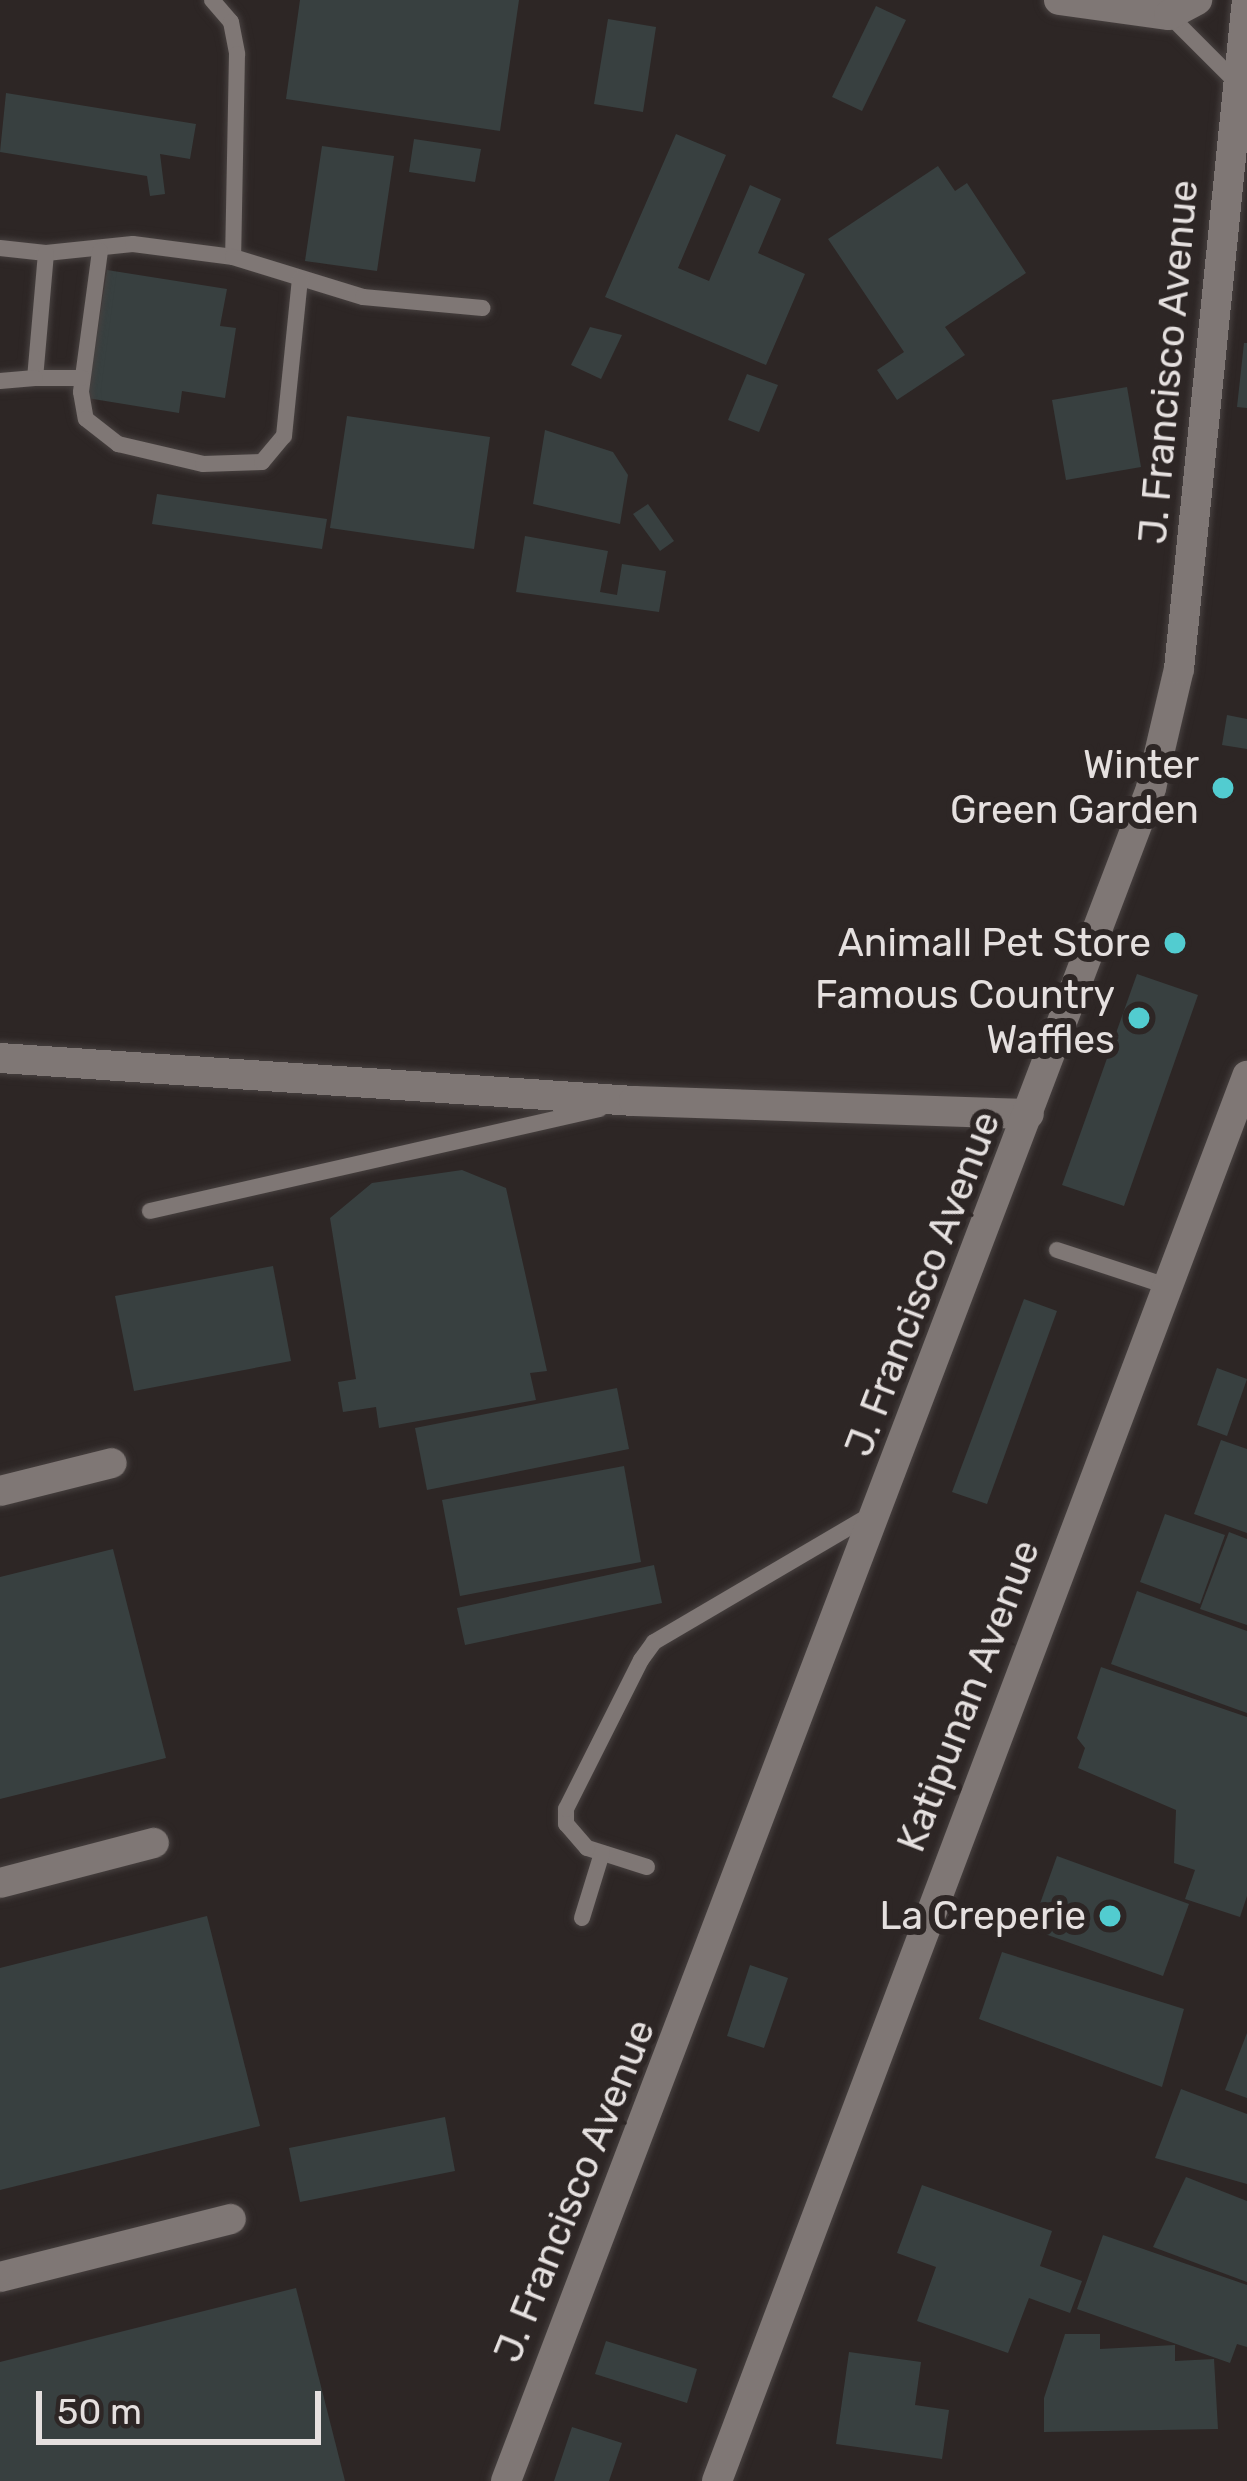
<!DOCTYPE html>
<style>
body{margin:0}
#map{position:relative;width:1247px;height:2481px;overflow:hidden;background:#2d2625;font-family:Rubik,sans-serif}
div>[style]{position:absolute}
.building>*{inset:0;background:#384040}
.roads{filter:drop-shadow(0 0 3px #474140) drop-shadow(0 0 3px #474140)}
.lane>*{height:16px;margin:-8px;padding:0 8px;transform-origin:8px;border-radius:8px;background:#7f7775}
.street>*{height:30px;margin:-15px;padding:0 15px;transform-origin:15px;border-radius:15px;background:#7f7775}
.secondary>*{height:30px;margin:-15px;padding:0 15px;transform-origin:15px;border-radius:15px;background:#7f7775}
.dots>*{width:33px;height:33px;translate:-50% -50%;box-sizing:border-box;border:6px solid #2d2625;border-radius:50%}
span{translate:-50% -50%;white-space:nowrap;text-align:center;line-height:1.15;-webkit-text-stroke:12px #2d2625;paint-order:stroke}
.street-label{font-size:39px;color:#e5e0df}
.poi-label{font-size:39px;color:#e5e0df}
.right{translate:-100% -50%;text-align:right}
.scale{position:absolute;left:36px;top:2391px;width:285px;height:54px;box-sizing:border-box;border:6px solid #e5e0df;border-top:0;padding-left:15px;font-size:36px;line-height:42px;white-space:nowrap;color:#e5e0df;-webkit-text-stroke:9px #2d2625;paint-order:stroke}
</style>
<div id="map">
<div class="building">
<i style="clip-path:polygon(300px 0,519px 0,500px 131px,286px 99px)"></i>
<i style="clip-path:polygon(876px 6px,906px 20px,862px 111px,832px 97px)"></i>
<i style="clip-path:polygon(608px 19px,656px 27px,643px 112px,594px 104px)"></i>
<i style="clip-path:polygon(6px 93px,196px 124px,190px 159px,160px 154px,165px 194px,150px 196px,147px 176px,0 152px)"></i>
<i style="clip-path:polygon(676px 134px,726px 155px,678px 268px,709px 281px,750px 185px,781px 199px,758px 253px,805px 274px,766px 365px,605px 297px)"></i>
<i style="clip-path:polygon(414px 139px,481px 149px,475px 182px,409px 172px)"></i>
<i style="clip-path:polygon(322px 146px,394px 156px,377px 271px,305px 261px)"></i>
<i style="clip-path:polygon(938px 166px,955px 191px,967px 183px,1026px 273px,945px 327px,965px 355px,897px 400px,877px 370px,904px 352px,828px 239px)"></i>
<i style="clip-path:polygon(107px 270px,227px 289px,220px 326px,236px 328px,225px 398px,182px 391px,179px 413px,87px 398px)"></i>
<i style="clip-path:polygon(590px 327px,622px 335px,601px 379px,571px 365px)"></i>
<i style="clip-path:polygon(1244px 343px,1247px 343px,1247px 408px,1237px 407px)"></i>
<i style="clip-path:polygon(747px 374px,778px 385px,759px 432px,728px 420px)"></i>
<i style="clip-path:polygon(1127px 387px,1141px 467px,1066px 480px,1052px 400px)"></i>
<i style="clip-path:polygon(347px 416px,490px 437px,474px 549px,330px 528px)"></i>
<i style="clip-path:polygon(545px 430px,613px 452px,628px 475px,620px 524px,533px 504px)"></i>
<i style="clip-path:polygon(157px 494px,327px 519px,322px 549px,152px 524px)"></i>
<i style="clip-path:polygon(648px 504px,674px 541px,660px 551px,633px 514px)"></i>
<i style="clip-path:polygon(525px 536px,608px 551px,600px 592px,617px 595px,622px 564px,666px 571px,659px 612px,516px 592px)"></i>
<i style="clip-path:polygon(1227px 715px,1247px 719px,1247px 749px,1222px 745px)"></i>
<i style="clip-path:polygon(1137px 974px,1198px 995px,1124px 1206px,1062px 1185px)"></i>
<i style="clip-path:polygon(462px 1170px,506px 1188px,547px 1371px,530px 1373px,536px 1400px,379px 1428px,376px 1407px,343px 1412px,338px 1382px,356px 1379px,330px 1218px,372px 1183px)"></i>
<i style="clip-path:polygon(273px 1266px,291px 1361px,134px 1391px,115px 1296px)"></i>
<i style="clip-path:polygon(1024px 1299px,1057px 1311px,987px 1504px,952px 1492px)"></i>
<i style="clip-path:polygon(1217px 1368px,1247px 1379px,1227px 1436px,1197px 1425px)"></i>
<i style="clip-path:polygon(617px 1388px,629px 1449px,427px 1490px,415px 1428px)"></i>
<i style="clip-path:polygon(1221px 1440px,1247px 1449px,1247px 1533px,1194px 1514px)"></i>
<i style="clip-path:polygon(624px 1466px,641px 1562px,460px 1596px,442px 1500px)"></i>
<i style="clip-path:polygon(1165px 1514px,1225px 1535px,1200px 1604px,1140px 1582px)"></i>
<i style="clip-path:polygon(1229px 1532px,1247px 1539px,1247px 1625px,1200px 1609px)"></i>
<i style="clip-path:polygon(113px 1549px,166px 1758px,0 1799px,0 1577px)"></i>
<i style="clip-path:polygon(654px 1565px,662px 1603px,465px 1645px,457px 1608px)"></i>
<i style="clip-path:polygon(1137px 1591px,1247px 1631px,1247px 1713px,1111px 1664px)"></i>
<i style="clip-path:polygon(1101px 1667px,1247px 1717px,1247px 1896px,1240px 1917px,1185px 1899px,1195px 1870px,1174px 1863px,1176px 1810px,1078px 1768px,1085px 1748px,1077px 1738px)"></i>
<i style="clip-path:polygon(1057px 1856px,1189px 1904px,1163px 1976px,1031px 1929px)"></i>
<i style="clip-path:polygon(207px 1916px,260px 2126px,0 2190px,0 1968px)"></i>
<i style="clip-path:polygon(1002px 1952px,1184px 2009px,1162px 2087px,979px 2019px)"></i>
<i style="clip-path:polygon(750px 1965px,788px 1978px,764px 2048px,727px 2036px)"></i>
<i style="clip-path:polygon(1247px 2033px,1247px 2098px,1225px 2090px)"></i>
<i style="clip-path:polygon(1181px 2089px,1247px 2114px,1247px 2184px,1155px 2158px)"></i>
<i style="clip-path:polygon(445px 2117px,455px 2171px,300px 2202px,289px 2148px)"></i>
<i style="clip-path:polygon(1186px 2177px,1247px 2201px,1247px 2282px,1153px 2247px)"></i>
<i style="clip-path:polygon(922px 2185px,1052px 2231px,1040px 2266px,1082px 2281px,1070px 2313px,1029px 2298px,1008px 2353px,917px 2321px,936px 2267px,897px 2253px)"></i>
<i style="clip-path:polygon(1103px 2235px,1247px 2285px,1247px 2347px,1237px 2344px,1230px 2363px,1077px 2309px)"></i>
<i style="clip-path:polygon(296px 2288px,345px 2481px,0 2481px,0 2362px)"></i>
<i style="clip-path:polygon(1065px 2334px,1100px 2334px,1100px 2349px,1175px 2345px,1175px 2361px,1214px 2359px,1218px 2429px,1044px 2432px,1044px 2398px)"></i>
<i style="clip-path:polygon(606px 2341px,697px 2369px,687px 2403px,595px 2374px)"></i>
<i style="clip-path:polygon(849px 2352px,921px 2362px,915px 2405px,949px 2410px,942px 2459px,836px 2444px)"></i>
<i style="clip-path:polygon(572px 2427px,622px 2443px,609px 2481px,554px 2481px)"></i>
</div>
<div class="roads">
<div class="lane">
<i style="left:212px;top:0;width:29px;rotate:49deg"></i>
<i style="left:231px;top:22px;width:33px;rotate:79deg"></i>
<i style="left:237px;top:54px;width:203px;rotate:91.1deg"></i>
<i style="left:1169px;top:15px;width:96px;rotate:45deg"></i>
<i style="left:0;top:248px;width:46px;rotate:6.2deg"></i>
<i style="left:46px;top:253px;width:87px;rotate:-5.9deg"></i>
<i style="left:133px;top:244px;width:101px;rotate:7.4deg"></i>
<i style="left:233px;top:257px;width:136px;rotate:17.1deg"></i>
<i style="left:363px;top:297px;width:120px;rotate:5.3deg"></i>
<i style="left:100px;top:251px;width:142px;rotate:97.7deg"></i>
<i style="left:81px;top:392px;width:27px;rotate:80deg"></i>
<i style="left:86px;top:419px;width:41px;rotate:38deg"></i>
<i style="left:118px;top:444px;width:87px;rotate:13.2deg"></i>
<i style="left:203px;top:464px;width:59px;rotate:-1.9deg"></i>
<i style="left:262px;top:462px;width:34px;rotate:-50deg"></i>
<i style="left:284px;top:436px;width:158px;rotate:-84.2deg"></i>
<i style="left:46px;top:253px;width:125px;rotate:95deg"></i>
<i style="left:35px;top:378px;width:47px"></i>
<i style="left:0;top:381px;width:35px;rotate:-5deg"></i>
<i style="left:150px;top:1211px;width:461px;rotate:-12.8deg"></i>
<i style="left:1057px;top:1250px;width:116px;rotate:18.1deg"></i>
<i style="left:647px;top:1867px;width:63px;rotate:-162.4deg"></i>
<i style="left:587px;top:1848px;width:32px;rotate:-131deg"></i>
<i style="left:566px;top:1824px;width:15px;rotate:-90deg"></i>
<i style="left:566px;top:1809px;width:167px;rotate:-63.3deg"></i>
<i style="left:641px;top:1660px;width:22px;rotate:-54deg"></i>
<i style="left:654px;top:1642px;width:255px;rotate:-30.4deg"></i>
<i style="left:582px;top:1918px;width:68px;rotate:-72.9deg"></i>
</div>
<div class="street">
<i style="left:1059px;top:0;width:111px;rotate:7.8deg"></i>
<i style="left:1169px;top:15px;width:32px;rotate:-28deg"></i>
<i style="left:0;top:1058px;width:635px;rotate:3.88deg"></i>
<i style="left:634px;top:1101px;width:395px;rotate:1.9deg"></i>
<i style="left:0;top:1491px;width:115px;rotate:-14deg"></i>
<i style="left:0;top:1883px;width:159px;rotate:-14.6deg"></i>
<i style="left:0;top:2277px;width:238px;rotate:-14.1deg"></i>
<i style="left:506px;top:2481px;width:1812px;rotate:-69.14deg"></i>
<i style="left:1151px;top:788px;width:122px;rotate:-76.8deg"></i>
<i style="left:1179px;top:669px;width:672px;rotate:-84.2deg"></i>
</div>
<div class="secondary">
<i style="left:717px;top:2481px;width:1502px;rotate:-69.33deg"></i>
</div>
</div>
<div class="dots">
<i style="left:1223px;top:788px;background:#52ccd0"></i>
<i style="left:1175px;top:943px;background:#52ccd0"></i>
<i style="left:1139px;top:1018px;background:#52ccd0"></i>
<i style="left:1110px;top:1916px;background:#52ccd0"></i>
</div>
<div class="street-label">
<span style="left:1169px;top:362px;rotate:-85deg">J. Francisco Avenue</span>
<span style="left:923px;top:1284px;rotate:-69deg">J. Francisco Avenue</span>
<span style="left:969px;top:1696px;rotate:-69deg">Katipunan Avenue</span>
<span style="left:575px;top:2191px;rotate:-68deg">J. Francisco Avenue</span>
</div>
<div class="poi-label">
<span class="right" style="left:1199px;top:788px">Winter<br>Green Garden</span>
<span class="right" style="left:1151px;top:943px">Animall Pet Store</span>
<span class="right" style="left:1115px;top:1018px">Famous Country<br>Waffles</span>
<span class="right" style="left:1086px;top:1916px">La Creperie</span>
</div>
<div class="scale">50 m</div>
</div>
